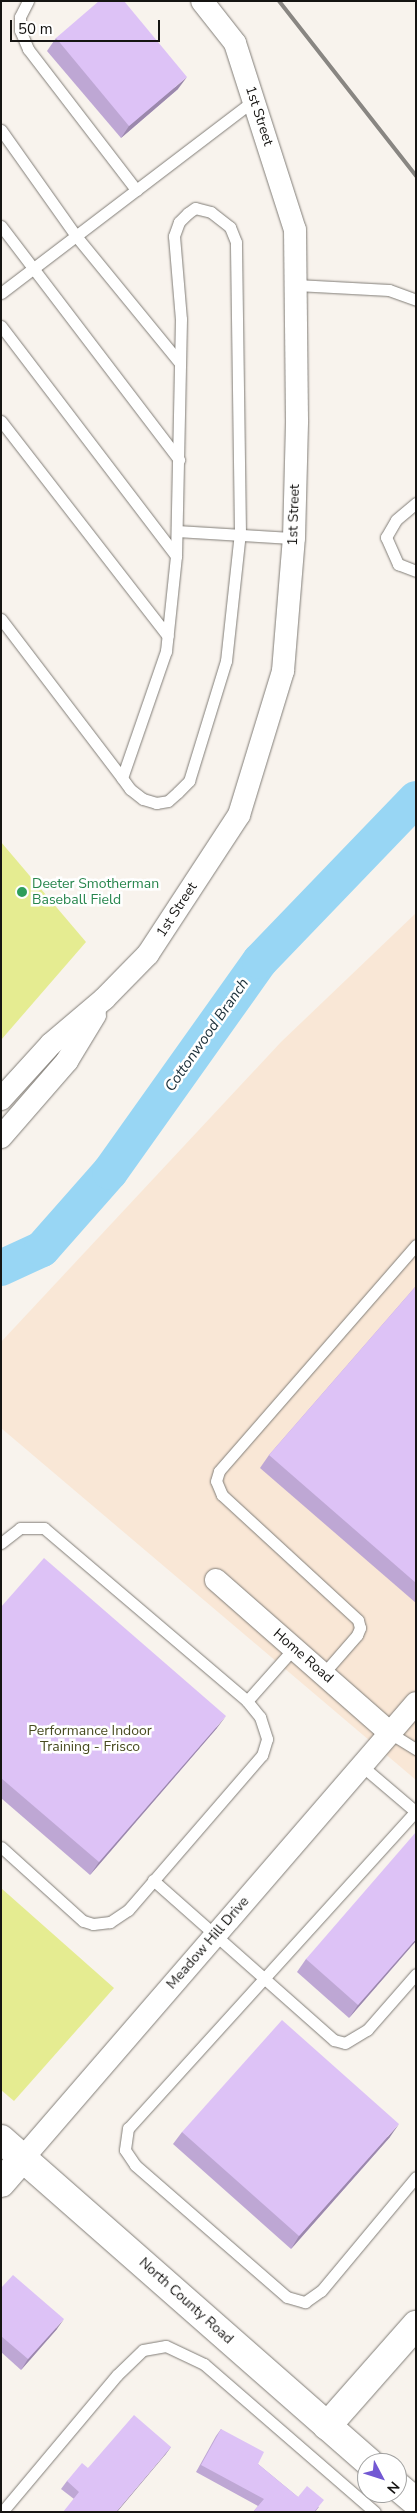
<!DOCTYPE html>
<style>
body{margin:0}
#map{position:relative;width:417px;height:2513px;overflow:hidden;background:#f8f3ed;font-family:"Nunito Sans",sans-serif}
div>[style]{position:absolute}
.industrial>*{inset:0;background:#f9e7d6}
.green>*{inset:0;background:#e5ec91}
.river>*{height:36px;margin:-18px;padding:0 18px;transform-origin:18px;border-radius:18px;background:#98d6f4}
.roads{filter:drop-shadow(0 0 1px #817d77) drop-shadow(0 0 1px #817d77)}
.service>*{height:11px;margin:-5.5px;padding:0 5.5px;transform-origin:5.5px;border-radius:5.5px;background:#fff}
.minor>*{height:22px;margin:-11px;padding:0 11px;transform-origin:11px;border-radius:11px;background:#fff}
.tertiary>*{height:28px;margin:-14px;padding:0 14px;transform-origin:14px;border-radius:14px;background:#fff}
.rail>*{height:4px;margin:-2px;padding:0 2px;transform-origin:2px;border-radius:2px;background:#898682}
.wall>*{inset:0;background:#bea7d4}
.shaded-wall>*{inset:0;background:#9b88ac}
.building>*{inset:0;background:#ddc2f6}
.dots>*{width:14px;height:14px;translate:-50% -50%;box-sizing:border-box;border:2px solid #fff;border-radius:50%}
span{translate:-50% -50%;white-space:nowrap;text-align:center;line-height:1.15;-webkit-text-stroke:5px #fff;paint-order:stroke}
.street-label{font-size:14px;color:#151412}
.leisure-label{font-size:14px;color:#27864d}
.left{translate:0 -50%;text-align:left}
.park-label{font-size:14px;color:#484b21}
.water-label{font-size:15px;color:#1a2e38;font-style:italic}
.frame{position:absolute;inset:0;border:2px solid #151412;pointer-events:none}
.north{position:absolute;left:357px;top:2453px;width:50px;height:50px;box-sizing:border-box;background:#fff;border:1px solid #a1a1a0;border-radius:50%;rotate:130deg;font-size:14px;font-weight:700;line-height:20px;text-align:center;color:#151412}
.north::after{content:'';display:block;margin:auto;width:18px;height:22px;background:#7359d3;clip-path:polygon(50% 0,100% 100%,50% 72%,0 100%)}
.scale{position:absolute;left:10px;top:20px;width:150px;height:22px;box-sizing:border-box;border:2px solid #151412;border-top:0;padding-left:6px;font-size:15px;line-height:18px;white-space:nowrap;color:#151412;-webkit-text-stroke:4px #fff;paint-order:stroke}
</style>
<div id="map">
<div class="industrial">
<i style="clip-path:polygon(416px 913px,416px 1780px,1px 1428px,1px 1342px,281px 1042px)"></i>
</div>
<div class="green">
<i style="clip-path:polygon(1px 842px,86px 942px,1px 1040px)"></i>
<i style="clip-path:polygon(1px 1888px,114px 1988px,14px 2101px,1px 2090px)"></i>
</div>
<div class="river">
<i style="left:1px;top:1268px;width:45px;rotate:-24.9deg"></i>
<i style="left:42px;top:1249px;width:103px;rotate:-48.6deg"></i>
<i style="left:110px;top:1172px;width:259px;rotate:-54.6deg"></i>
<i style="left:260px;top:961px;width:225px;rotate:-46.1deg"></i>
</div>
<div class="roads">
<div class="service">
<i style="left:28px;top:1px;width:18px;rotate:117deg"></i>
<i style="left:20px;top:17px;width:13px;rotate:90deg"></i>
<i style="left:20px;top:30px;width:21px;rotate:67deg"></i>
<i style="left:28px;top:49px;width:178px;rotate:52.5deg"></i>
<i style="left:1px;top:130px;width:130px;rotate:54.7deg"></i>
<i style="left:76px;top:236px;width:164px;rotate:50.7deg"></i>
<i style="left:1px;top:226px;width:294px;rotate:52.7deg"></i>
<i style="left:296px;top:285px;width:93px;rotate:3.1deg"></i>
<i style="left:389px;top:290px;width:29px;rotate:20deg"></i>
<i style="left:1px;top:293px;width:318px;rotate:-37.3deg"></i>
<i style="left:1px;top:326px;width:289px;rotate:52.7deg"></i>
<i style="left:1px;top:421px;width:272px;rotate:52.2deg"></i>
<i style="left:416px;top:503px;width:26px;rotate:140deg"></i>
<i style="left:396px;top:520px;width:20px;rotate:120deg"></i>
<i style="left:386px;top:537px;width:30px;rotate:66deg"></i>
<i style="left:398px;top:564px;width:19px;rotate:21deg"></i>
<i style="left:178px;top:531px;width:116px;rotate:3.5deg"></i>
<i style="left:1px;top:619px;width:200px;rotate:52.7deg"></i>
<i style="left:122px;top:778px;width:14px;rotate:54deg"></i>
<i style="left:130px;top:789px;width:16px;rotate:38deg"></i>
<i style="left:143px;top:799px;width:14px;rotate:17deg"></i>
<i style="left:156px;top:803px;width:12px;rotate:-9deg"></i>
<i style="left:168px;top:801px;width:13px;rotate:-42deg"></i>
<i style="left:178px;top:792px;width:16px;rotate:-45deg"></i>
<i style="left:189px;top:781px;width:126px;rotate:-72.9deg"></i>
<i style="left:226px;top:661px;width:129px;rotate:-83.8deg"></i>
<i style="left:240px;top:533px;width:291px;rotate:-90.8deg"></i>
<i style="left:236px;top:242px;width:16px;rotate:-112deg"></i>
<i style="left:230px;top:227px;width:24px;rotate:-142deg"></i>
<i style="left:211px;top:212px;width:16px;rotate:-166deg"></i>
<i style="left:195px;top:208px;width:9px;rotate:144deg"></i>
<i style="left:188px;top:213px;width:13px;rotate:135deg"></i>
<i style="left:179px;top:222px;width:15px;rotate:110deg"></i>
<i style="left:174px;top:236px;width:83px;rotate:85.2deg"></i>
<i style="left:181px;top:319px;width:237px;rotate:91.2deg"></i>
<i style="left:176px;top:556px;width:96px;rotate:96deg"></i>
<i style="left:166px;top:651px;width:134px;rotate:109.1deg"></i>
<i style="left:1px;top:1543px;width:24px;rotate:-38deg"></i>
<i style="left:20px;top:1528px;width:24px"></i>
<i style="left:44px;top:1528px;width:267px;rotate:40.4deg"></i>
<i style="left:247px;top:1701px;width:21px;rotate:51deg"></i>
<i style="left:260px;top:1717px;width:23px;rotate:72deg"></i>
<i style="left:267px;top:1739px;width:17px;rotate:107deg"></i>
<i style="left:262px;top:1755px;width:205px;rotate:130.8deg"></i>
<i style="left:128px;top:1910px;width:22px;rotate:146deg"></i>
<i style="left:110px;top:1922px;width:17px;rotate:173deg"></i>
<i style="left:93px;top:1924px;width:10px;rotate:-163deg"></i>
<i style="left:83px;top:1921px;width:110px;rotate:-137.9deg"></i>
<i style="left:323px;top:1674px;width:52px;rotate:-48.9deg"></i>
<i style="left:357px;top:1635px;width:8px;rotate:-67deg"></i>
<i style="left:360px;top:1628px;width:8px;rotate:-104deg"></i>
<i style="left:358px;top:1620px;width:185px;rotate:-137.4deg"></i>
<i style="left:222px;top:1495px;width:15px;rotate:-113deg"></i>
<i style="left:216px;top:1481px;width:10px;rotate:-73deg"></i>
<i style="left:219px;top:1471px;width:300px;rotate:-48.9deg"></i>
<i style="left:247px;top:1701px;width:71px;rotate:-48.4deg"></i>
<i style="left:390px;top:1733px;width:31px;rotate:32deg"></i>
<i style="left:362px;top:1766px;width:71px;rotate:40.4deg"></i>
<i style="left:415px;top:1812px;width:427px;rotate:132.2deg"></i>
<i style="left:128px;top:2128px;width:22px;rotate:98deg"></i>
<i style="left:125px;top:2150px;width:18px;rotate:56deg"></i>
<i style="left:135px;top:2165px;width:201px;rotate:41deg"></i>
<i style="left:287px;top:2297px;width:19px;rotate:16deg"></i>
<i style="left:305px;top:2302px;width:19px;rotate:-35deg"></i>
<i style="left:321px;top:2291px;width:148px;rotate:-50.2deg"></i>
<i style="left:153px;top:1880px;width:242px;rotate:41.5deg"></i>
<i style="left:334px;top:2040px;width:11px;rotate:15deg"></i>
<i style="left:345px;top:2043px;width:26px;rotate:-31deg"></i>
<i style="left:367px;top:2030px;width:74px;rotate:-48.8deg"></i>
<i style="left:2px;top:2512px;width:179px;rotate:-50deg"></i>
<i style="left:117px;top:2375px;width:36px;rotate:-44deg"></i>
<i style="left:143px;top:2350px;width:23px;rotate:-10deg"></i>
<i style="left:166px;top:2346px;width:42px;rotate:25.3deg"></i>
<i style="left:204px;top:2364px;width:226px;rotate:40.9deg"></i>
</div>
<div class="minor">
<i style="left:1px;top:1099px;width:74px;rotate:-47.7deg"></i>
<i style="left:51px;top:1044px;width:70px;rotate:-40.3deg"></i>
<i style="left:104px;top:999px;width:63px;rotate:-45.6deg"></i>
<i style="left:148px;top:954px;width:166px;rotate:-56.8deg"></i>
<i style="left:239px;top:815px;width:151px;rotate:-73deg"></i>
<i style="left:283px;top:671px;width:133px;rotate:-85.3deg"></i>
<i style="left:294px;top:538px;width:118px;rotate:-88.5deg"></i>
<i style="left:297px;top:420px;width:190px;rotate:-90.6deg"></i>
<i style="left:295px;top:230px;width:196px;rotate:-107.8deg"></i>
<i style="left:235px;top:43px;width:53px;rotate:-128.2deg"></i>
<i style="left:1px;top:1137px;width:101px;rotate:-49deg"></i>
<i style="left:67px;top:1061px;width:54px;rotate:-58.7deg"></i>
<i style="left:216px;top:1580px;width:232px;rotate:41.3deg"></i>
<i style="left:23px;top:2158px;width:601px;rotate:-49.18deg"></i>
</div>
<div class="tertiary">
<i style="left:1px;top:2139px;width:491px;rotate:41.3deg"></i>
<i style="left:1px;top:2183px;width:33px;rotate:-49deg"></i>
<i style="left:327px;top:2426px;width:135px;rotate:-48.6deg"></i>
<i style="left:397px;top:2486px;width:25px;rotate:40deg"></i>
</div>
</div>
<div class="rail">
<i style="left:279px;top:1px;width:222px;rotate:51.9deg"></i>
</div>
<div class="wall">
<i style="clip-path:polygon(56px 38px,178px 89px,121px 138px,47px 51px)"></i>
<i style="clip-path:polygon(416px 1286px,416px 1603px,260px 1468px,269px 1455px)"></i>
<i style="clip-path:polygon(1px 1607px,217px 1728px,90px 1875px,1px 1798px)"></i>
<i style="clip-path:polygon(416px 1941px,349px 2018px,297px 1972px,306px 1959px)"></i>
<i style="clip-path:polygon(182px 2132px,390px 2137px,291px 2249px,173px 2144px)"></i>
<i style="clip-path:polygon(1px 2288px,57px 2329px,21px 2370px,1px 2352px)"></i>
<i style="clip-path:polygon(221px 2429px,258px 2464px,298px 2497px,319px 2507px,315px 2512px,253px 2512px,258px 2506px,196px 2472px,216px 2436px)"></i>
<i style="clip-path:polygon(171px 2447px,165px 2455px,74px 2499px,61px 2489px,67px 2481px,88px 2468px)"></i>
</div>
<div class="shaded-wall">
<i style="clip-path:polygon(187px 77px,178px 89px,121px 138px,129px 126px)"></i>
<i style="clip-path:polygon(226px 1716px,217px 1728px,90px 1875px,99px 1862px)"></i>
<i style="clip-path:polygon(416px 1939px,416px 1941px,349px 2018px,358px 2005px)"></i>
<i style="clip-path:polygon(399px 2124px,390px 2137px,291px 2249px,299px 2236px)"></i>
<i style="clip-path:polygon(64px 2319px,57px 2329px,21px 2370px,28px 2359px)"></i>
<i style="clip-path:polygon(171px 2447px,165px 2455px,117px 2512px,116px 2512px)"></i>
</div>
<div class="building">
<i style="clip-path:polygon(99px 1px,124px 1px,187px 77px,129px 126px,56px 38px)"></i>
<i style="clip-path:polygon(416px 1286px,416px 1583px,269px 1455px)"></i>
<i style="clip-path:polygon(44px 1558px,226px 1716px,99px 1862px,1px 1778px,1px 1607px)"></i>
<i style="clip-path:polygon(416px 1832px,416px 1939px,358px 2005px,306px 1959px)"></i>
<i style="clip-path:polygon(282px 2020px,399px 2124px,299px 2236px,182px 2132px)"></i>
<i style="clip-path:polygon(13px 2275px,64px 2319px,28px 2359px,1px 2336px,1px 2288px)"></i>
<i style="clip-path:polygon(134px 2415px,171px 2447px,116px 2512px,63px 2512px,79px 2492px,67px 2481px,82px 2463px,88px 2468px)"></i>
<i style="clip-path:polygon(221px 2429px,264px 2452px,258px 2464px,298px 2497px,307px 2486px,324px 2500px,314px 2512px,253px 2512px,264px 2499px,201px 2465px)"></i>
</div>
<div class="dots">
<i style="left:22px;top:892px;background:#2e9e5b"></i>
</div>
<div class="street-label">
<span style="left:259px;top:116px;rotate:72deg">1st Street</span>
<span style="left:294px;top:515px;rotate:-88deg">1st Street</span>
<span style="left:177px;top:910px;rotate:-57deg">1st Street</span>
<span style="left:303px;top:1656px;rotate:41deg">Home Road</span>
<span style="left:208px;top:1943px;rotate:-49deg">Meadow Hill Drive</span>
<span style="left:186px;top:2301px;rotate:42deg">North County Road</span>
</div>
<div class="leisure-label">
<span class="left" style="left:32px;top:892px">Deeter Smotherman<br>Baseball Field</span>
</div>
<div class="park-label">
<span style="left:90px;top:1739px">Performance Indoor<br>Training - Frisco</span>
</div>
<div class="water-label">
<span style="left:207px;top:1035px;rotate:-55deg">Cottonwood Branch</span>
</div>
<div class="frame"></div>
<div class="north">N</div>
<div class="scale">50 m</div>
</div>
